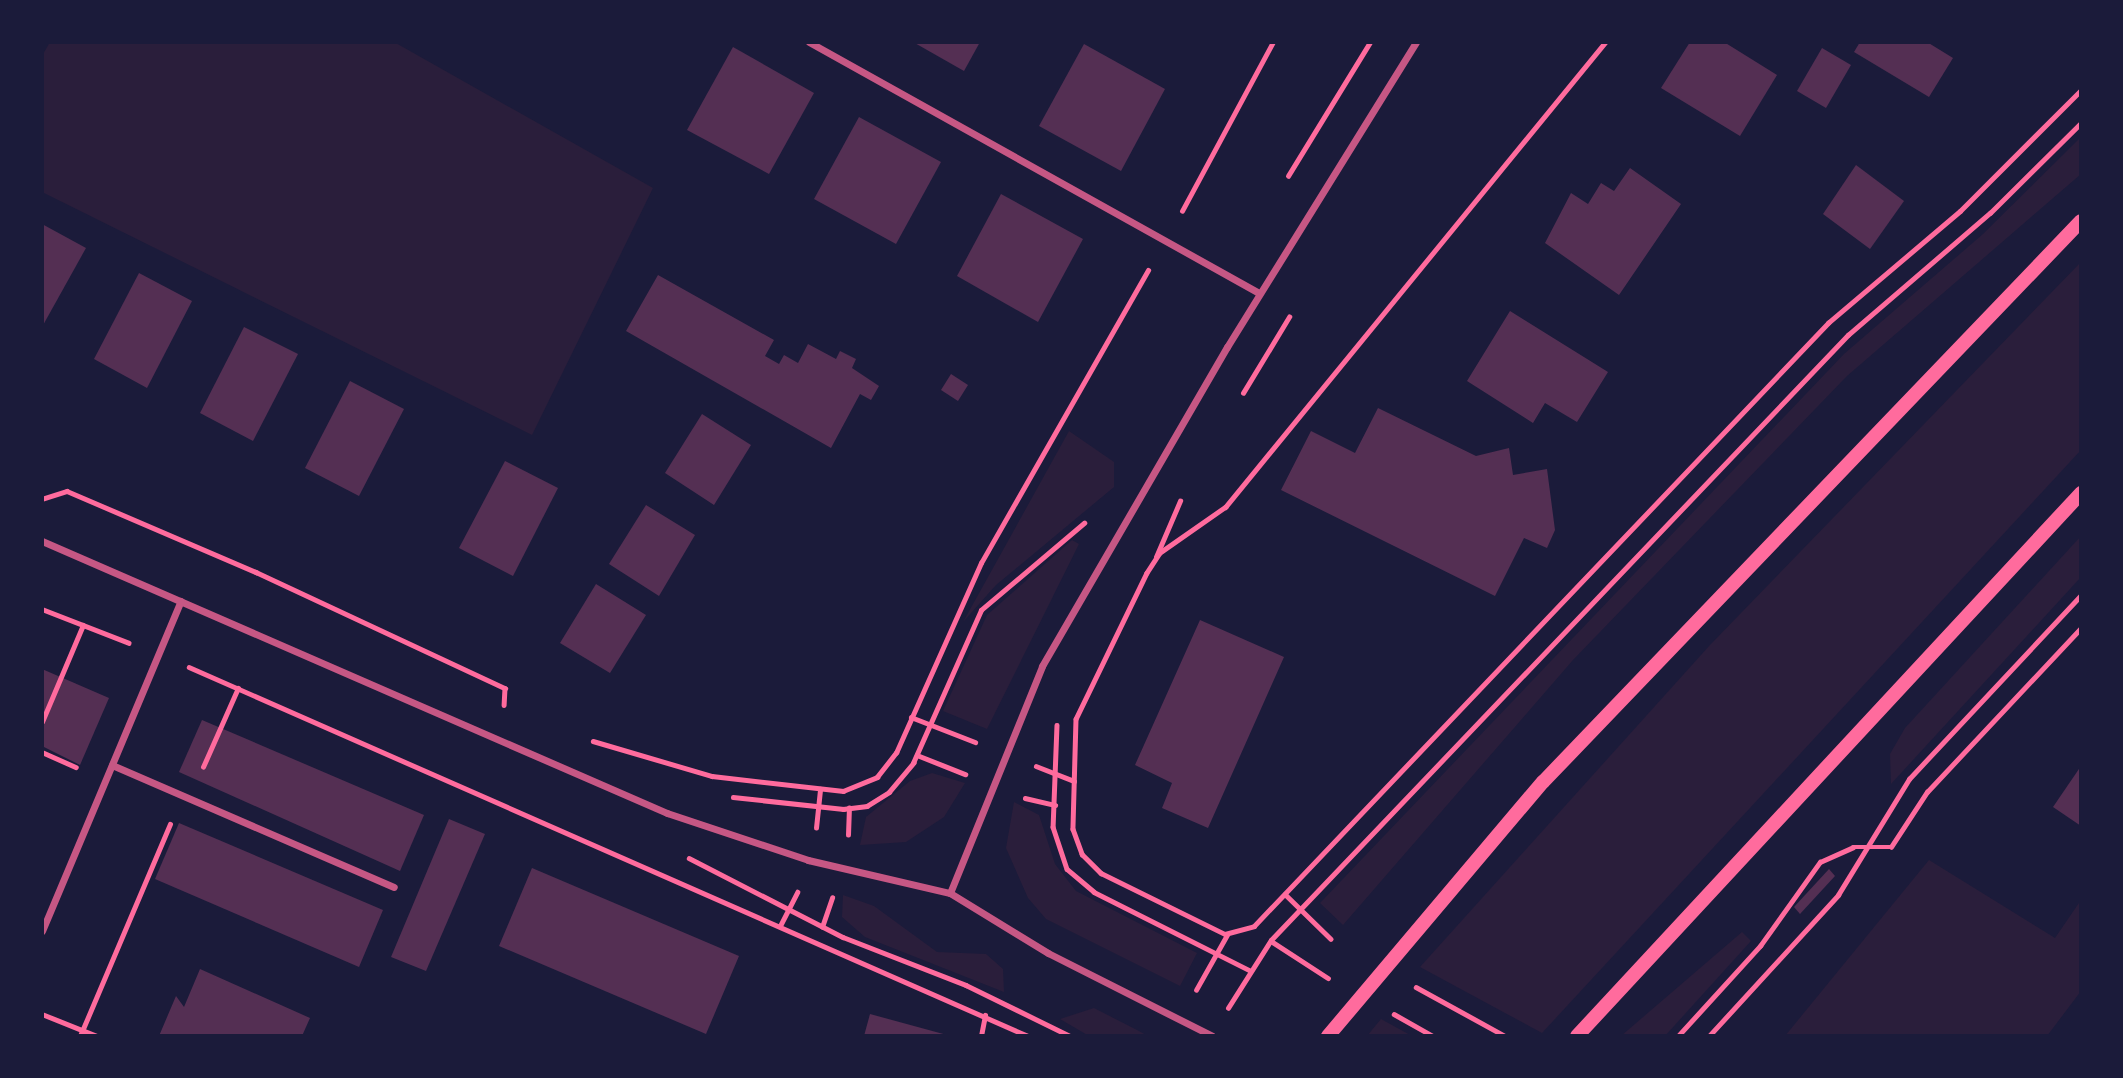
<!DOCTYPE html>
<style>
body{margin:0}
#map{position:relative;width:2123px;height:1078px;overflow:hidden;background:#1b1b3a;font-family:"Crimson Pro",serif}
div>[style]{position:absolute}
.green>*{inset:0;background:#2a1e3b}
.building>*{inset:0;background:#542f53}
.path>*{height:4.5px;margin:-2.25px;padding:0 2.25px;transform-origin:2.25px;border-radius:2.25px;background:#ff6b9d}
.minor>*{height:7px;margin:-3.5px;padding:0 3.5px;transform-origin:3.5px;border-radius:3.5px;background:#c65784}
.secondary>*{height:14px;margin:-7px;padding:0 7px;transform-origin:7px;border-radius:7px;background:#ff6b9d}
span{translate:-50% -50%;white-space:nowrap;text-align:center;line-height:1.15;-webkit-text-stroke:7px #1b1b3a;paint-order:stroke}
.frame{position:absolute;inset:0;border:44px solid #1b1b3a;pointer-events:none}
</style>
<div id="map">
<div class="green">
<i style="clip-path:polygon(50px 42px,394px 42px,653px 188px,532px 435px,42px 192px,42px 56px)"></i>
<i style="clip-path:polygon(2081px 137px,2081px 174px,1847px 376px,1573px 660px,1343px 925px,1320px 903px,1844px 354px,1983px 234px)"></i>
<i style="clip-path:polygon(2081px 262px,2081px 450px,1542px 1033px,1420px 967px,1710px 645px)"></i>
<i style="clip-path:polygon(1069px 431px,1114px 462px,1114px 487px,996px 585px,963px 622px)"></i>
<i style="clip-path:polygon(2081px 536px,2081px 577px,1891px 784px,1890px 754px,1905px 728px)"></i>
<i style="clip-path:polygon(1072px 540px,1079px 544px,987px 729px,943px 711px,987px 615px)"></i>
<i style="clip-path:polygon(932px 773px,965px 783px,944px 817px,906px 842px,860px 845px,866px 817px,910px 781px)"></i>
<i style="clip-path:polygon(1014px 802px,1039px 815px,1055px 864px,1076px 891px,1197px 953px,1180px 986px,1046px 919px,1028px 898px,1006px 848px)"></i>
<i style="clip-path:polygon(1929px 860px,2055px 938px,2081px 900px,2081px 991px,2047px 1036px,1785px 1036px)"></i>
<i style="clip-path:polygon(843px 895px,874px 906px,937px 952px,986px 954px,1003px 969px,1004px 992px,865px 937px,842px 917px)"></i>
<i style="clip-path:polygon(1742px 932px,1751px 941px,1665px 1036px,1621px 1036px)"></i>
<i style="clip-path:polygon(1094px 1008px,1137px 1030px,1148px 1036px,1089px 1036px,1060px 1019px)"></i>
<i style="clip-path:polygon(1381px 1019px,1412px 1036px,1367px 1036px)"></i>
</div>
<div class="building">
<i style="clip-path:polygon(913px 42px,980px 42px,964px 71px)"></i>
<i style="clip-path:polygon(1690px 42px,1724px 42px,1777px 75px,1740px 136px,1661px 88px)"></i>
<i style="clip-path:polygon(1860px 42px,1927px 42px,1953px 58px,1929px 97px,1854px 52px)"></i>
<i style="clip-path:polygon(1084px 44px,1165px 89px,1121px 171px,1039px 126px)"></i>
<i style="clip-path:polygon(733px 47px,814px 93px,769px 174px,687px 130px)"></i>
<i style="clip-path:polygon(1822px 48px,1851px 65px,1826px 108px,1797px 91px)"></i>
<i style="clip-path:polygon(859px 117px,941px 162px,896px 244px,814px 199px)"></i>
<i style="clip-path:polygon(1856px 165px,1904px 201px,1870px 249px,1823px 214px)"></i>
<i style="clip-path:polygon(1630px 168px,1681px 204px,1619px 295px,1545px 243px,1571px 193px,1588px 204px,1601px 183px,1614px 191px)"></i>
<i style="clip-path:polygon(1001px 194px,1083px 239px,1038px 322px,957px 276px)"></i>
<i style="clip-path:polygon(42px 224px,86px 248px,42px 327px)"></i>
<i style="clip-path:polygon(139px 273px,192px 301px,147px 388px,94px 359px)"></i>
<i style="clip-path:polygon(658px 275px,774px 340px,765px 356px,779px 364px,784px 355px,798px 363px,808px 344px,836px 359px,840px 351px,856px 359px,852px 368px,879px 386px,871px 400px,860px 394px,831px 448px,626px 331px)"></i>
<i style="clip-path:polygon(1510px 311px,1608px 372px,1577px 422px,1545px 403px,1533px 423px,1467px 381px)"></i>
<i style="clip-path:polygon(244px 327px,298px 354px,253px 441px,200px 413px)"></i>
<i style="clip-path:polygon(951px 374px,968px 385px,958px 401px,941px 390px)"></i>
<i style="clip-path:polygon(350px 381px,404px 409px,359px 496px,305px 468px)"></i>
<i style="clip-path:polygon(1378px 408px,1476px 456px,1509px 448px,1513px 475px,1547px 469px,1555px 530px,1547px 548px,1524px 538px,1495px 596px,1281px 490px,1311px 431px,1355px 453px)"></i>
<i style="clip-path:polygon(702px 414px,751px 445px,714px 505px,665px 473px)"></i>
<i style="clip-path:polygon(505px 461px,558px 488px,513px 576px,459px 548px)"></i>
<i style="clip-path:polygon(646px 505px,695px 535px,659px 596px,609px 564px)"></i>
<i style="clip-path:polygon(596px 584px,646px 615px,610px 673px,560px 643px)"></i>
<i style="clip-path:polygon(1200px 620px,1284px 657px,1208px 828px,1162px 808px,1172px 783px,1135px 765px)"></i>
<i style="clip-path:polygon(42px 669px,109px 698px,80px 765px,42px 746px)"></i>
<i style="clip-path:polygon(202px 720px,424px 815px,400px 871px,179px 772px)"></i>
<i style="clip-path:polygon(2081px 766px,2081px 826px,2053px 807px)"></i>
<i style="clip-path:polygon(449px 819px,485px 834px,426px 971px,391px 957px)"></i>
<i style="clip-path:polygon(179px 823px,383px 910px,359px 967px,155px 879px)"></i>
<i style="clip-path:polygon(532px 868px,739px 956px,706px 1034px,499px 946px)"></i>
<i style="clip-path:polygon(1829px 869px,1835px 876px,1800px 914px,1794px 907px)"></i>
<i style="clip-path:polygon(200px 969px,310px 1018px,302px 1036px,159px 1036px,176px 996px,184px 1007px)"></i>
<i style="clip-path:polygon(870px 1014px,947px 1035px,947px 1036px,864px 1036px)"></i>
</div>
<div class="path">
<i style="left:1606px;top:42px;width:601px;rotate:129.26deg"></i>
<i style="left:1226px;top:507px;width:80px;rotate:145.1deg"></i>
<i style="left:1160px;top:553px;width:24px;rotate:123deg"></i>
<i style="left:1147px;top:573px;width:162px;rotate:115.9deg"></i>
<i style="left:1076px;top:719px;width:110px;rotate:91.6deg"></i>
<i style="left:1073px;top:829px;width:27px;rotate:70deg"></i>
<i style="left:1082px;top:854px;width:27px;rotate:45deg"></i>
<i style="left:1101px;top:873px;width:138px;rotate:26.2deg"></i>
<i style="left:1225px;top:934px;width:30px;rotate:-15deg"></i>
<i style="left:1254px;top:926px;width:833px;rotate:-46.41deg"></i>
<i style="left:1828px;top:323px;width:173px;rotate:-40.3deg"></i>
<i style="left:1960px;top:211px;width:171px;rotate:-45deg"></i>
<i style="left:1288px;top:176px;width:157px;rotate:-58.5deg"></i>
<i style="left:1182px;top:211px;width:192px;rotate:-61.7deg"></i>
<i style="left:1243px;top:393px;width:89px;rotate:-58.8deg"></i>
<i style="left:42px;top:499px;width:26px;rotate:-18deg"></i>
<i style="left:67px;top:491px;width:206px;rotate:23.2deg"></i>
<i style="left:256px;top:572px;width:275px;rotate:25deg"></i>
<i style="left:505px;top:688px;width:17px;rotate:93deg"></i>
<i style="left:1156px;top:557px;width:61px;rotate:-66.8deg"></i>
<i style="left:42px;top:609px;width:93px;rotate:21.3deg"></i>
<i style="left:189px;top:667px;width:917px;rotate:23.74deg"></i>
<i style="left:911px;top:717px;width:69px;rotate:21.3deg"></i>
<i style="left:42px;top:722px;width:105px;rotate:-67.1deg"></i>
<i style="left:1057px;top:725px;width:102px;rotate:92.2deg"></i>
<i style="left:1053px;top:827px;width:44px;rotate:71.6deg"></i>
<i style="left:1067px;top:869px;width:35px;rotate:40deg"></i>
<i style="left:1094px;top:892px;width:174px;rotate:26.7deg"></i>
<i style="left:593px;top:741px;width:124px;rotate:16.4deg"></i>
<i style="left:712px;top:776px;width:132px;rotate:6.5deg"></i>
<i style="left:843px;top:791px;width:37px;rotate:-22deg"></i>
<i style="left:877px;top:777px;width:31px;rotate:-52deg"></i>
<i style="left:896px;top:753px;width:208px;rotate:-65.9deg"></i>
<i style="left:981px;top:563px;width:337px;rotate:-60.3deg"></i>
<i style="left:42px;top:752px;width:37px;rotate:24deg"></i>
<i style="left:917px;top:755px;width:52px;rotate:21.6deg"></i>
<i style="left:1036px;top:766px;width:41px;rotate:21.5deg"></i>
<i style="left:203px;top:767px;width:86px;rotate:-66.1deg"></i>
<i style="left:733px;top:797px;width:111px;rotate:6.2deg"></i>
<i style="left:843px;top:809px;width:24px;rotate:-7deg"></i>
<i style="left:867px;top:806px;width:26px;rotate:-32deg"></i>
<i style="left:889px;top:792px;width:38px;rotate:-50deg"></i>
<i style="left:913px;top:763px;width:167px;rotate:-66deg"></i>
<i style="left:981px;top:610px;width:135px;rotate:-40.2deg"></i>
<i style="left:1025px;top:798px;width:31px;rotate:13deg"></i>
<i style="left:816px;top:828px;width:39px;rotate:-84deg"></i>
<i style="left:848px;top:835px;width:27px;rotate:-88deg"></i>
<i style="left:689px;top:858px;width:173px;rotate:27.2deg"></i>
<i style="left:843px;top:937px;width:132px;rotate:21.3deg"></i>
<i style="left:966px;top:985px;width:116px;rotate:26.1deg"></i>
<i style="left:1285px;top:894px;width:64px;rotate:44.4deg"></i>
<i style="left:780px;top:926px;width:38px;rotate:-63deg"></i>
<i style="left:822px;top:927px;width:31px;rotate:-71deg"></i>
<i style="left:1271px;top:941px;width:68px;rotate:33deg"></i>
<i style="left:1416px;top:987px;width:102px;rotate:28.8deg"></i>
<i style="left:1196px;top:990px;width:63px;rotate:-60.6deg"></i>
<i style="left:1228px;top:1008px;width:80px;rotate:-57.7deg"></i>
<i style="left:1271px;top:940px;width:836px;rotate:-46.36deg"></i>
<i style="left:1848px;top:335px;width:187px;rotate:-40.7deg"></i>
<i style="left:1990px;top:213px;width:128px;rotate:-44.7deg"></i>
<i style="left:42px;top:1014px;width:59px;rotate:21.8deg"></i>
<i style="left:1394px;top:1014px;width:45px;rotate:29.4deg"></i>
<i style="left:80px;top:1036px;width:230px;rotate:-67deg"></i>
<i style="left:981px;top:1036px;width:21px;rotate:-79deg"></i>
<i style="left:1678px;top:1036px;width:122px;rotate:-47.7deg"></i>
<i style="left:1760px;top:946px;width:103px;rotate:-54.5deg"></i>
<i style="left:1820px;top:862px;width:36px;rotate:-24deg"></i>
<i style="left:1853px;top:847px;width:38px"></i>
<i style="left:1891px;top:847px;width:66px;rotate:-56.8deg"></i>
<i style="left:1927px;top:792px;width:225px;rotate:-46.8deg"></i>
<i style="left:1709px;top:1036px;width:191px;rotate:-47.5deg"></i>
<i style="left:1838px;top:895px;width:136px;rotate:-58.5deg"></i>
<i style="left:1909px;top:779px;width:252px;rotate:-46.9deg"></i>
</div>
<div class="minor">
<i style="left:809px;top:42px;width:515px;rotate:29.15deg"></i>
<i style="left:42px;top:541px;width:682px;rotate:23.52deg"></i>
<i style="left:667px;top:813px;width:149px;rotate:18.4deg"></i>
<i style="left:808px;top:860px;width:146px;rotate:13.1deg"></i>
<i style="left:950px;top:893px;width:115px;rotate:31.5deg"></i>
<i style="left:1048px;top:953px;width:184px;rotate:26.8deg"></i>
<i style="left:112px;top:765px;width:307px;rotate:23.4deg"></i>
<i style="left:950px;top:893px;width:245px;rotate:-67.9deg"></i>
<i style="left:1042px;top:666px;width:369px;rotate:-59.9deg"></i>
<i style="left:1227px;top:347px;width:359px;rotate:-58.2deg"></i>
<i style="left:42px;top:931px;width:358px;rotate:-67.2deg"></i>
</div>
<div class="secondary">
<i style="left:1328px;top:1036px;width:333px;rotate:-49.8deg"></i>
<i style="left:1543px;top:782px;width:777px;rotate:-46.2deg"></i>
<i style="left:1577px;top:1036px;width:741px;rotate:-47.13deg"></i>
</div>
<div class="frame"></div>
</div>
